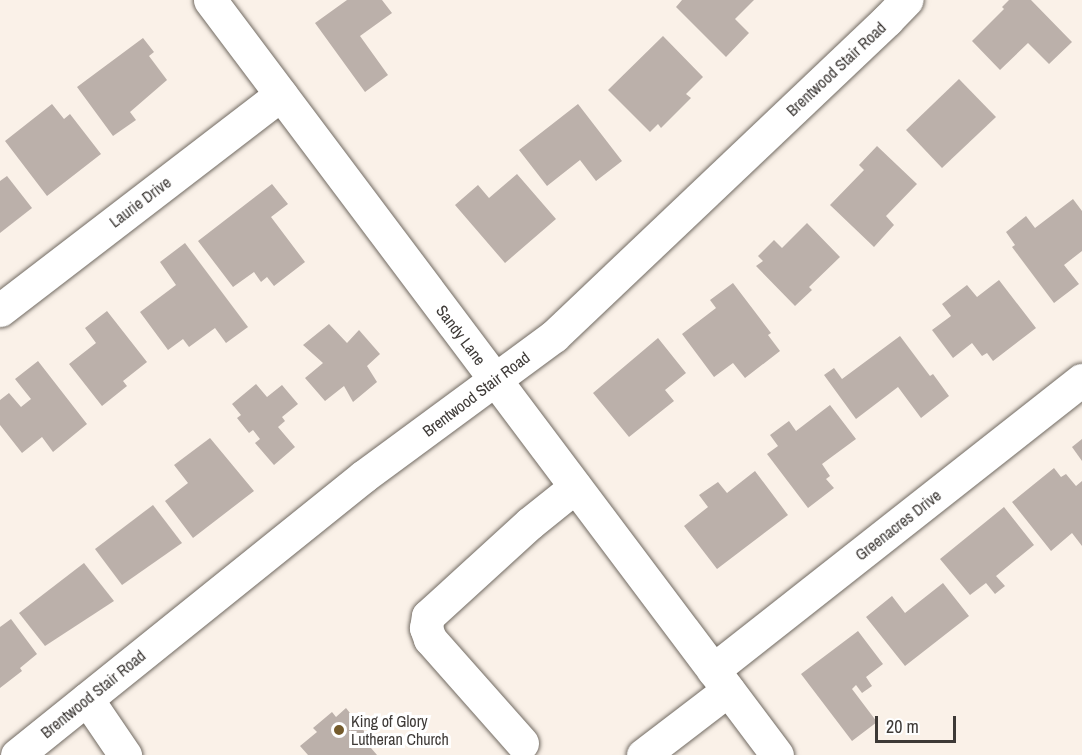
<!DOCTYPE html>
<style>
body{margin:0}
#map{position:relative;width:1082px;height:755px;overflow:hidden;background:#faf1e8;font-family:"Archivo Narrow",sans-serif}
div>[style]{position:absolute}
.building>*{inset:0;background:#bbb0aa}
.roads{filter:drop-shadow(0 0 2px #716a62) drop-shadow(0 0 2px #716a62)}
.minor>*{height:33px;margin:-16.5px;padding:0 16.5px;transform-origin:16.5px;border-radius:16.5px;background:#fff}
.major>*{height:33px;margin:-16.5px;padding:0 16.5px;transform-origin:16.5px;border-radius:16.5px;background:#fff}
.dots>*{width:16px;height:16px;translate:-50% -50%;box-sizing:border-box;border:3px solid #fff;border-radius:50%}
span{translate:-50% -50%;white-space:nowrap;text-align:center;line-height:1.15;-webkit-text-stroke:6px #fff;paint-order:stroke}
.street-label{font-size:16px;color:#3d3936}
.poi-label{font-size:16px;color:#3d3936}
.left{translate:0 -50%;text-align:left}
.scale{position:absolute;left:875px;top:716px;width:81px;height:27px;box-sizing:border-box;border:3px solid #3d3936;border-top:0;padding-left:8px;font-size:18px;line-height:21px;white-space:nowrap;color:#3d3936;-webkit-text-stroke:4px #fff;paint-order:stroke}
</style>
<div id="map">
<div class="building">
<i style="clip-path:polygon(347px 0,382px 0,392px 13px,360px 36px,388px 75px,365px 92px,315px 23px)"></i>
<i style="clip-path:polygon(682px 0,754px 0,735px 19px,749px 33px,726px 57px,676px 7px)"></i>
<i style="clip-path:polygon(1009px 0,1031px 0,1072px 42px,1049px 64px,1028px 43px,1000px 70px,972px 41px,1004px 9px,1002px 7px)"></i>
<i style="clip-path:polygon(663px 36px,703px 77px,686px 94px,691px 98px,661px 128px,658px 124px,650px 132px,608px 90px)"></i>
<i style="clip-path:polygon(143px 38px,154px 52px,149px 56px,167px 80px,130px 112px,136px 120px,113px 136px,77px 87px)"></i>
<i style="clip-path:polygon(959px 79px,996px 117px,942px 168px,906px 130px)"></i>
<i style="clip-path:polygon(52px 104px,64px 119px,70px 114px,101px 154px,47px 196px,5px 141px)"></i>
<i style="clip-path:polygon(578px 104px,622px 161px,596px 181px,580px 160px,547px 186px,519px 150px)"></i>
<i style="clip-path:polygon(877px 146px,917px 184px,886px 216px,894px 225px,874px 247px,830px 205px,864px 170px,859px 165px)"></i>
<i style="clip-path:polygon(517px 174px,556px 219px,505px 263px,455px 205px,478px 185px,489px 198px)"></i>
<i style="clip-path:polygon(7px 176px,32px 208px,0 233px,0 181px)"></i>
<i style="clip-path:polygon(272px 184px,288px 204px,271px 217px,305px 262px,274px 286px,267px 277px,261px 282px,254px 272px,233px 287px,198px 241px)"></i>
<i style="clip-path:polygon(1073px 199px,1082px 211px,1082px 251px,1064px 265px,1079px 284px,1054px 303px,1012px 247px,1015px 245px,1006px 232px,1026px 216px,1035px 228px)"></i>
<i style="clip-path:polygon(807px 223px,840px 257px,809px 287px,812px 290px,795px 306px,756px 266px,763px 261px,758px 256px,774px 240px,782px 248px)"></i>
<i style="clip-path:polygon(185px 243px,248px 327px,226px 343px,215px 328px,189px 347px,183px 339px,168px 350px,140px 312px,176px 285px,160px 262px)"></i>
<i style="clip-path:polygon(999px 280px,1036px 328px,993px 361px,987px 353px,982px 356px,972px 343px,953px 358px,932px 330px,951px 316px,942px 304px,967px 285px,977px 297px)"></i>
<i style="clip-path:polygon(733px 283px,771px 333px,768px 335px,780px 351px,745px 378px,733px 363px,714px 377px,682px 334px,716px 308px,710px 300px)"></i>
<i style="clip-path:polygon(107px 311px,147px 362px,123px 381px,127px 386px,102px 406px,69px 364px,96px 343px,85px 328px)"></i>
<i style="clip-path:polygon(329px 324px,347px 343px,359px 330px,380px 354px,367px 366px,377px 382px,353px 402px,344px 386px,325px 401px,305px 378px,323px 363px,303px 345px)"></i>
<i style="clip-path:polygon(900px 336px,930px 376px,933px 374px,949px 396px,921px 418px,898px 387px,856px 419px,824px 375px,834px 368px,842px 379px)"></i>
<i style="clip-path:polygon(658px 338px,686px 373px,665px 390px,674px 401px,629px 437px,593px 393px)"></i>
<i style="clip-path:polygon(38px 361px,87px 424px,53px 452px,42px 437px,22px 453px,0 425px,0 400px,9px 393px,21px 407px,31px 399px,15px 379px)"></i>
<i style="clip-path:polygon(256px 384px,267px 397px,282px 385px,298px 404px,282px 417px,285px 421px,278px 427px,295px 447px,274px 465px,255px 443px,260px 439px,253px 430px,249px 433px,237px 418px,241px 415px,232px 404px)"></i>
<i style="clip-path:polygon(830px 405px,856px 439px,822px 464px,830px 476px,826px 479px,834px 488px,808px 508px,767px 454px,778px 446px,770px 435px,789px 421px,796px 431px)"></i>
<i style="clip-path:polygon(210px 438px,254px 491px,193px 538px,165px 501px,188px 483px,174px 465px)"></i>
<i style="clip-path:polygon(1082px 439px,1082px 461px,1072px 447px)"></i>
<i style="clip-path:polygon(1054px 468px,1061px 477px,1066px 474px,1076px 486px,1082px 481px,1082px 546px,1072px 533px,1051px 551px,1012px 502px)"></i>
<i style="clip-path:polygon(755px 471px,788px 515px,717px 569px,684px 526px,708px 507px,699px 495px,718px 482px,727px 493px)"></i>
<i style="clip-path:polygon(153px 505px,182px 543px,122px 585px,95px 549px)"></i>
<i style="clip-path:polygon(1004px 507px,1034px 545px,996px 576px,1005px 586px,995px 594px,986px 583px,970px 595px,940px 559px)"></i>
<i style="clip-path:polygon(84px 563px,114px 601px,45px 646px,19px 613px)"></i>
<i style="clip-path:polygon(943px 583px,969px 616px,905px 666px,866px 617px,892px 596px,905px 613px)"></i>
<i style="clip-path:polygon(11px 619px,37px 654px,20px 668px,22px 671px,0 688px,0 627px)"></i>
<i style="clip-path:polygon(858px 631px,883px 664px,866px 677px,872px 686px,862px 693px,856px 685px,852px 689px,877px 722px,852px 741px,801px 674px)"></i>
<i style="clip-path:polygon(346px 708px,375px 745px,371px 748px,377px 755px,308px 755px,300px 746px,317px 732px,313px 728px,332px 712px,336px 717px)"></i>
</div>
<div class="roads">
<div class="minor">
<i style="left:210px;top:0;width:944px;rotate:53.09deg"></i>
<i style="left:0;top:310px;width:354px;rotate:-37.5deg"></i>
<i style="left:713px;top:670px;width:469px;rotate:-38.2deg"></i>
<i style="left:87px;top:699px;width:68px;rotate:55.8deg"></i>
<i style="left:522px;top:743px;width:139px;rotate:-131.5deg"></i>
<i style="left:430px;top:639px;width:12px;rotate:-110deg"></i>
<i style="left:426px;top:628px;width:12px;rotate:-81deg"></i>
<i style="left:428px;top:616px;width:138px;rotate:-42.4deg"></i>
<i style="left:530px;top:523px;width:58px;rotate:-38.7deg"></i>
<i style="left:643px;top:755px;width:107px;rotate:-37.4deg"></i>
</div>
<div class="major">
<i style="left:17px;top:755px;width:445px;rotate:-38.8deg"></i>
<i style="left:364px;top:476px;width:236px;rotate:-36.4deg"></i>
<i style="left:554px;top:336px;width:459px;rotate:-43.5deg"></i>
<i style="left:887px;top:20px;width:28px;rotate:-46deg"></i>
</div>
</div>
<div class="dots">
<i style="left:339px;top:730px;background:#745b2c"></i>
</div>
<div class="street-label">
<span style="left:836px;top:69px;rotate:-43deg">Brentwood Stair Road</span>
<span style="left:140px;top:202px;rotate:-37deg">Laurie Drive</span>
<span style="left:461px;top:335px;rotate:53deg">Sandy Lane</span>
<span style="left:476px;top:394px;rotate:-37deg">Brentwood Stair Road</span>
<span style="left:898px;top:525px;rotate:-38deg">Greenacres Drive</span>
<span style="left:93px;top:694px;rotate:-39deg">Brentwood Stair Road</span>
</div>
<div class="poi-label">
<span class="left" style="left:351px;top:730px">King of Glory<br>Lutheran Church</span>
</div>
<div class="scale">20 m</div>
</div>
